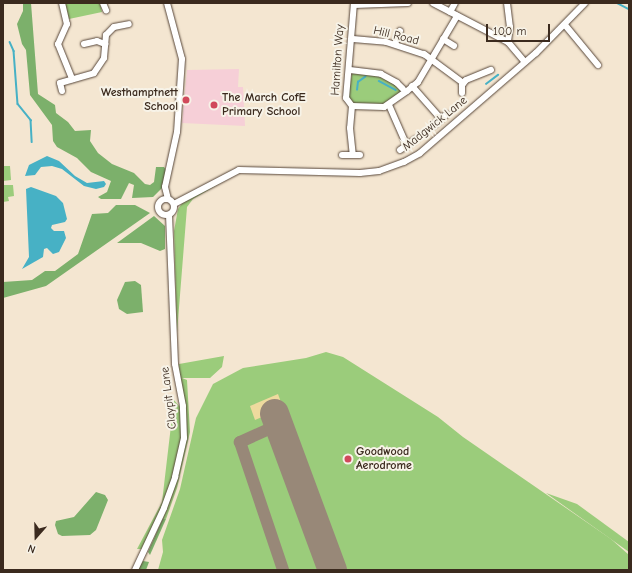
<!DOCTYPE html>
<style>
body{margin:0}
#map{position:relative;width:632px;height:573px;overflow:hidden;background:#f4e6d1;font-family:"Comic Neue",sans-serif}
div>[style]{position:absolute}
.built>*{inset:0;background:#f6cfd7}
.green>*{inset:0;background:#9bcc7b}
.forest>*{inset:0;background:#7cb06b}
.sand>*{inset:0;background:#eeda9e}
.water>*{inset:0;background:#47b1c5}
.stream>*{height:1.5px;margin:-0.75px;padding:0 0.75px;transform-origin:0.75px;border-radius:0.75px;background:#47b1c5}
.taxiway>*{height:12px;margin:-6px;padding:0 6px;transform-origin:6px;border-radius:6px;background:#988878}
.runway>*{height:29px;margin:-14.5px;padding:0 14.5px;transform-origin:14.5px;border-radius:14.5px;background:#988878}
.roads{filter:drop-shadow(0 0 1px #574639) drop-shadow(0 0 1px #574639)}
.minor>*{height:6px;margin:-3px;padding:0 3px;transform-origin:3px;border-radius:3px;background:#fff}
.minor>.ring{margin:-3px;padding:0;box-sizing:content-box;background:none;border:6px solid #fff;border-radius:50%}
.dots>*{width:11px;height:11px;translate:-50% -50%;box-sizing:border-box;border:2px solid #f7f3e8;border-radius:50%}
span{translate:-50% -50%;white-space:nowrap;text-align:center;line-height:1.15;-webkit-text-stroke:4px #f7f3e8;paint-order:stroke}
.street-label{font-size:12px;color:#3b2a1e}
.poi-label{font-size:12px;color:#3b2a1e;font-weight:700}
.right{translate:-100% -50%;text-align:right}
.left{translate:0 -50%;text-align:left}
.frame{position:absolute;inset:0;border:4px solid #3b2a1e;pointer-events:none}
.north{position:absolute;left:16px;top:517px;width:40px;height:40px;-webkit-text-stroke:3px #f7f3e8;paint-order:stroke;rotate:200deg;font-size:11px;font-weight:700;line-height:16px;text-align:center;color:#3b2a1e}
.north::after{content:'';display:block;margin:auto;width:14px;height:18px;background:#3b2a1e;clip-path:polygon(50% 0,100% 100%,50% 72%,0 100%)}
.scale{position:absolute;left:486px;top:24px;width:64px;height:18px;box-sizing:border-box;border:2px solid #3b2a1e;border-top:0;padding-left:5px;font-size:12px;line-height:14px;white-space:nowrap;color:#3b2a1e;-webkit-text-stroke:3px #f7f3e8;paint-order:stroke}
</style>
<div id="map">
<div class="built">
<i style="clip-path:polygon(239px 69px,238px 87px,243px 87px,245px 126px,182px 123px,187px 70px)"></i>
</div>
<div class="green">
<i style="clip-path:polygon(65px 3px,100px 3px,102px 12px,69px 19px)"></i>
<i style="clip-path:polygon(352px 73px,376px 75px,394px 84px,402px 92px,382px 106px,354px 104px,348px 98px)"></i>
<i style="clip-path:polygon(3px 166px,10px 166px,11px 180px,3px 181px)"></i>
<i style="clip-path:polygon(229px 178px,193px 199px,187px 207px,177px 333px,174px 231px,178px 209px,183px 202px)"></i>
<i style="clip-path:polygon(3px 185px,13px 185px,14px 196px,8px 197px,9px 201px,3px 202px)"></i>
<i style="clip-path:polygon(326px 352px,343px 357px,438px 417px,463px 437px,611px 539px,629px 555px,629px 570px,158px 570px,163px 552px,162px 540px,180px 489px,196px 418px,213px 384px,243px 368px,306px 358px)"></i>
<i style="clip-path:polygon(224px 356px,222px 367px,210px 378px,182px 378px,187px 380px,190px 432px,177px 488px,166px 519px,163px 518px,182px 458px,179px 364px)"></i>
<i style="clip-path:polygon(174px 400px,180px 407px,182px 433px,177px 463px,166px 497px,143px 549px,137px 549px,162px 502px)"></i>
<i style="clip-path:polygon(546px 493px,577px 504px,614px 531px,629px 542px,629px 552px)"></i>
</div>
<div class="forest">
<i style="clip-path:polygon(23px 3px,31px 3px,38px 94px,55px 105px,56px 113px,68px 122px,75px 131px,91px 130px,90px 141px,98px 153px,112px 164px,134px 173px,145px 184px,150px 185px,154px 182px,156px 167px,164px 167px,166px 170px,162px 188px,153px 197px,132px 198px,134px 185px,129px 183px,121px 199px,101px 199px,98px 197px,107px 192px,111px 181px,91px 172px,77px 158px,57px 147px,53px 141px,52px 125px,30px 95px,26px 50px,22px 44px,17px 24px,23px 11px)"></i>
<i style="clip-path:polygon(116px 205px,135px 205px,150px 213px,46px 286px,3px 298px,3px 282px,32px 280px,45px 271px,55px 271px,78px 254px,92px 214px,108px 213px)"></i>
<i style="clip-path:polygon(154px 216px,165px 226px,165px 249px,160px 251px,141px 243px,117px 243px)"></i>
<i style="clip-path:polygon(135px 281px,141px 285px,143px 312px,127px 314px,119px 309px,117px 300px,125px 282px)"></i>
<i style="clip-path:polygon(96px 492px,105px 495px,108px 500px,96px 530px,90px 535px,62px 536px,58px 534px,55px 525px,56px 521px,74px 517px)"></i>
<i style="clip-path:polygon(163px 518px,166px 519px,150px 555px,148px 552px)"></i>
<i style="clip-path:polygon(143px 561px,149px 562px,146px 570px,138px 570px)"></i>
</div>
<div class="sand">
<i style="clip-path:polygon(278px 394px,283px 408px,255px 420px,250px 406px)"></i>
</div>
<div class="water">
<i style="clip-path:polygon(47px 156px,59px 161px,75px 176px,87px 183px,104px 181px,106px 184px,104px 187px,96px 189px,84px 186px,62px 169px,52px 166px,41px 167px,35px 175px,25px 176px,29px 165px)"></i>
<i style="clip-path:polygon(31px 187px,56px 196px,63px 203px,67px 219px,65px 222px,52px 225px,51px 228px,54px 231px,64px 231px,66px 238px,59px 252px,53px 254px,47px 248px,44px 249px,43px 257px,22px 269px,29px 257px,26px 189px)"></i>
</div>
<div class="stream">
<i style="left:617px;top:3px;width:13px;rotate:27deg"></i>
<i style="left:10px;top:42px;width:10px;rotate:66deg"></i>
<i style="left:14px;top:51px;width:53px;rotate:85.7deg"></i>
<i style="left:18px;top:104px;width:21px;rotate:51deg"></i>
<i style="left:31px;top:120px;width:22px;rotate:87deg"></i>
<i style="left:379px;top:81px;width:19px;rotate:28deg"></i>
<i style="left:486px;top:84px;width:15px;rotate:-37deg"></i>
<i style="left:357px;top:90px;width:8px;rotate:-83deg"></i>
<i style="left:358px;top:82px;width:9px;rotate:-36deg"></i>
</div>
<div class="taxiway">
<i style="left:278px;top:425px;width:42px;rotate:155.9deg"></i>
<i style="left:240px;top:442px;width:135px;rotate:71.4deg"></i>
</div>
<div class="runway">
<i style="left:274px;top:413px;width:167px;rotate:69.7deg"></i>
</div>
<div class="roads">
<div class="minor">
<i style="left:62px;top:3px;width:22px;rotate:77deg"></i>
<i style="left:67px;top:24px;width:22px;rotate:114deg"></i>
<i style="left:58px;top:44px;width:38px;rotate:68deg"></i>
<i style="left:103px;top:3px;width:8px;rotate:67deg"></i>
<i style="left:167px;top:3px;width:58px;rotate:75deg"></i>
<i style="left:182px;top:59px;width:73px;rotate:93.9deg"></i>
<i style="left:177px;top:132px;width:56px;rotate:102.3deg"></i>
<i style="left:165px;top:187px;width:12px;rotate:76deg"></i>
<i style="left:354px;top:3px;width:95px;rotate:94.8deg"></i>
<i style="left:346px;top:98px;width:10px;rotate:53deg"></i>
<i style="left:352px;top:106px;width:32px;rotate:2deg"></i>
<i style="left:384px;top:107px;width:28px;rotate:-35deg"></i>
<i style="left:407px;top:91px;width:14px;rotate:-39deg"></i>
<i style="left:418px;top:82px;width:77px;rotate:-59.4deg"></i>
<i style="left:433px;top:3px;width:85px;rotate:27.5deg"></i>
<i style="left:508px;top:42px;width:26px;rotate:50deg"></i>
<i style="left:507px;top:3px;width:24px;rotate:83deg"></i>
<i style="left:510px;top:27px;width:15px;rotate:98deg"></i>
<i style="left:354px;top:5px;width:54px;rotate:-2.1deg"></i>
<i style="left:450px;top:12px;width:10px;rotate:-61deg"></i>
<i style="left:565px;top:25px;width:52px;rotate:50.5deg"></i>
<i style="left:353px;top:39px;width:33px;rotate:5deg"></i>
<i style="left:386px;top:42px;width:40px;rotate:18deg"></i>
<i style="left:424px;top:54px;width:49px;rotate:36.6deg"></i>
<i style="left:443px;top:39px;width:13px;rotate:32deg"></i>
<i style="left:84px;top:44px;width:13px;rotate:-13deg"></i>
<i style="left:97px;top:41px;width:9px;rotate:21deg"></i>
<i style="left:395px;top:44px;width:14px;rotate:-69deg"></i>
<i style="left:350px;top:70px;width:31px;rotate:7deg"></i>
<i style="left:381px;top:74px;width:18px;rotate:29deg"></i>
<i style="left:397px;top:83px;width:8px;rotate:45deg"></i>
<i style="left:412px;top:86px;width:44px;rotate:48.7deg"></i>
<i style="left:62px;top:91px;width:8px;rotate:-104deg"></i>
<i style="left:60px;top:83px;width:35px;rotate:-16deg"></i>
<i style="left:94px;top:73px;width:18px;rotate:-56deg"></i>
<i style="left:104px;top:58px;width:23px;rotate:-85deg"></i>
<i style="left:106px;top:35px;width:11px;rotate:-45deg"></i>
<i style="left:114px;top:27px;width:15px;rotate:-11deg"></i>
<i style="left:462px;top:93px;width:8px;rotate:-90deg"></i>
<i style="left:462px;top:85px;width:6px;rotate:-51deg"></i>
<i style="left:466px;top:80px;width:27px;rotate:-22deg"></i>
<i style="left:389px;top:105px;width:45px;rotate:66.3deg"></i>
<i style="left:352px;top:106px;width:22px;rotate:95deg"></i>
<i style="left:350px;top:128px;width:27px;rotate:84deg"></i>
<i style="left:433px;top:126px;width:18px;rotate:-41deg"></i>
<i style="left:400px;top:150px;width:19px;rotate:-35deg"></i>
<i style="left:342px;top:155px;width:18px"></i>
<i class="ring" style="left:158px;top:199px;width:10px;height:10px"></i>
<i style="left:174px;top:204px;width:73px;rotate:-27.6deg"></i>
<i style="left:239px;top:170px;width:121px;rotate:1.4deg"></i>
<i style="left:360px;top:173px;width:19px;rotate:-6deg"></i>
<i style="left:379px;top:171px;width:27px;rotate:-20deg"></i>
<i style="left:404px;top:162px;width:18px;rotate:-29deg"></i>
<i style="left:420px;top:153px;width:153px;rotate:-40.8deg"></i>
<i style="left:536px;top:53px;width:70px;rotate:-45.6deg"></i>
<i style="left:135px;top:570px;width:68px;rotate:-64.9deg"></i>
<i style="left:164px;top:508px;width:33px;rotate:-70deg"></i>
<i style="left:175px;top:477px;width:40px;rotate:-77deg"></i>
<i style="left:184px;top:438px;width:32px;rotate:-92deg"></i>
<i style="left:183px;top:406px;width:43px;rotate:-100.8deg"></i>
<i style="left:175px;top:364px;width:149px;rotate:-92.3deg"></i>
</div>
</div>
<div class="dots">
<i style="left:186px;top:100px;background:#d1495b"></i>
<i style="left:214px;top:105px;background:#d1495b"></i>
<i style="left:348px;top:459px;background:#d1495b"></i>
</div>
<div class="street-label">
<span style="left:396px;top:36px;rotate:14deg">Hill Road</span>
<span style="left:338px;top:60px;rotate:-86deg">Hamilton Way</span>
<span style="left:435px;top:124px;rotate:-39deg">Madgwick Lane</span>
<span style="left:169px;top:398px;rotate:-97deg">Claypit Lane</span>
</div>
<div class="poi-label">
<span class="right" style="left:178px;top:100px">Westhamptnett<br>School</span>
<span class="left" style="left:222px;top:105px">The March CofE<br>Primary School</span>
<span class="left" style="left:356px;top:459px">Goodwood<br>Aerodrome</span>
</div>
<div class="frame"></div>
<div class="north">N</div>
<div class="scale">100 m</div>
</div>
